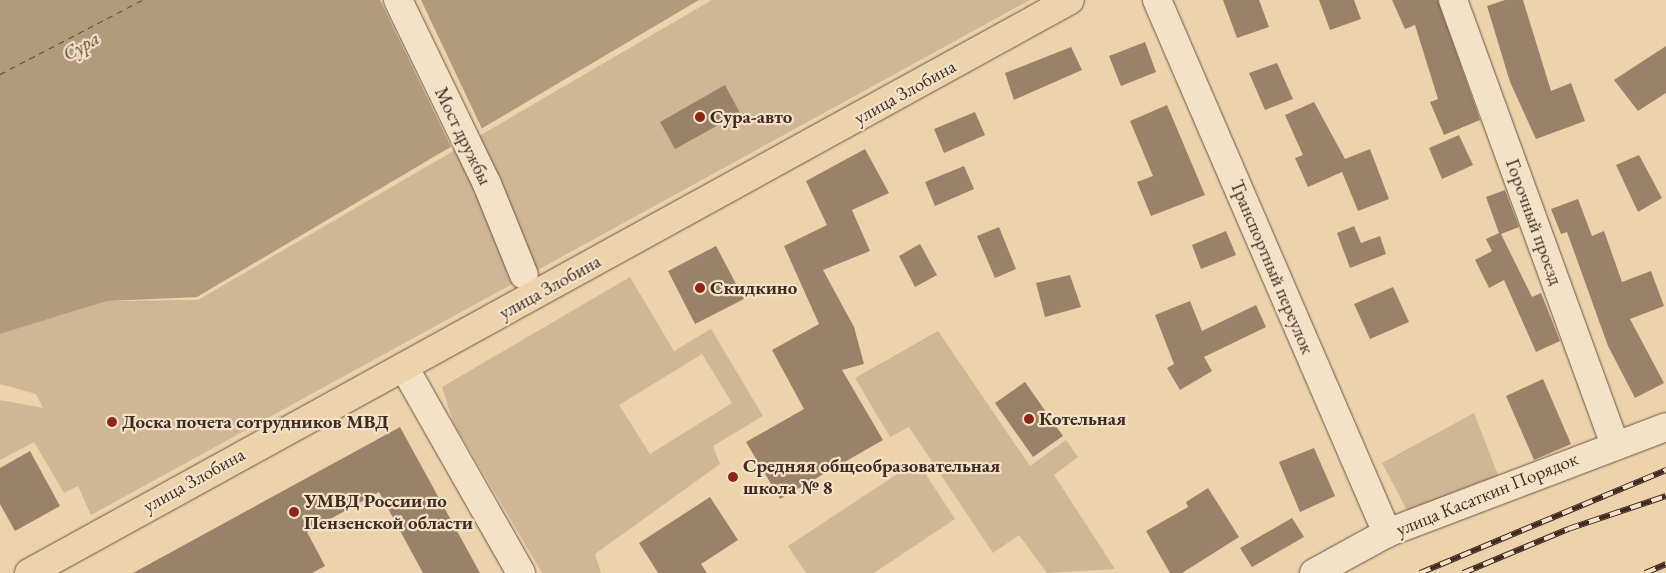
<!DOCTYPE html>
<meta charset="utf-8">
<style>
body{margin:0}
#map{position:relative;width:1666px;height:573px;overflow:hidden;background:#ecd3ab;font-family:"EB Garamond",serif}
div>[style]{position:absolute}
.green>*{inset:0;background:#cfb694}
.water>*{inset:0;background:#b29a7c}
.pier>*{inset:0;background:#ecd3ab}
.ferry>*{height:1px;margin-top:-0.5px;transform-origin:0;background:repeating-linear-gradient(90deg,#5c4638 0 6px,transparent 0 11px)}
.building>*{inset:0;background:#998269}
.roads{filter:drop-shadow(0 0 1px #6b5444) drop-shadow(0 0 1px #6b5444)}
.minor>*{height:28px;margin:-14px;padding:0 14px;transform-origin:14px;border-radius:14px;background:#f3e2c8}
.major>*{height:28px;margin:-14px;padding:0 14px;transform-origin:14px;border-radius:14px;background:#ecd3ab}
.rail>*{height:5.5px;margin-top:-2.75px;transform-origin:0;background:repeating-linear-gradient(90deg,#f3e2c8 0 11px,#402a21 0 22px);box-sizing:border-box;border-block:1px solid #402a21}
.dots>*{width:14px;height:14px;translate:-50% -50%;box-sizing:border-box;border:2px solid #f3e2c8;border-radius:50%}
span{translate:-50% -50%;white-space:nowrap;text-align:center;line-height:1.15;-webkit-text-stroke:4.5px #f3e2c8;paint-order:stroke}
.street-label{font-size:19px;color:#402a21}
.poi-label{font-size:19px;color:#402a21;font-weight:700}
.left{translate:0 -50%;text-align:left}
.water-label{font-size:20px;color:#5c4638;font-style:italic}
</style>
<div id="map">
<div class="green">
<i style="clip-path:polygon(712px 0,1030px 0,91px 515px,78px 486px,64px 493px,34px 442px,0 460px,0 400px,43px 408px,36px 394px,0 384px,0 334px,107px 301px,198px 300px)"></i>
<i style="clip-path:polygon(evenodd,630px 277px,674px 351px,711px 329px,763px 416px,713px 446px,720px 464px,595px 554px,601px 573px,542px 573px,453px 422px,442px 387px,630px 277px,702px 354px,732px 403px,650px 454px,619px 405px,702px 354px)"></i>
<i style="clip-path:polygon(938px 331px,1030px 466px,1066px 440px,1078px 457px,1054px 475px,1115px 569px,1047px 573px,1019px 535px,993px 553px,909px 427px,890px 437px,855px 378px)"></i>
<i style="clip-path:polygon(1474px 413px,1500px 480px,1411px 518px,1382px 463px)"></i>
<i style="clip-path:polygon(917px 461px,955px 519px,874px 573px,806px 573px,788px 546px)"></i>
</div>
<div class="water">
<i style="clip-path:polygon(0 0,699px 0,197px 297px,107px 301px,0 334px)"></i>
</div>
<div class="pier">
<i style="clip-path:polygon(380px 0,421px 0,483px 131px,452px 149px)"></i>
</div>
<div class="ferry">
<i style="left:0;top:74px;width:160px;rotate:-27.5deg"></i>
</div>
<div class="building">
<i style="clip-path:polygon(1223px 0,1259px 0,1269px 27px,1237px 38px)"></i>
<i style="clip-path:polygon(1319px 0,1354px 0,1361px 19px,1330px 30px)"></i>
<i style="clip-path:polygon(1392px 0,1438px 0,1480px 120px,1444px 135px,1430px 102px,1438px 99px,1415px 25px,1405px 29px)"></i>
<i style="clip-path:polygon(1505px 0,1523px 0,1551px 91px,1571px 83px,1585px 121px,1536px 139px,1510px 82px,1487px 6px)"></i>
<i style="clip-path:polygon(1145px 42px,1156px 72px,1121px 86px,1109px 56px)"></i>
<i style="clip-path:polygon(1666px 46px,1666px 93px,1638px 111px,1614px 80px)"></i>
<i style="clip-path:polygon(1071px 47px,1082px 70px,1014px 100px,1005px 73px)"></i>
<i style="clip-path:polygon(1277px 63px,1293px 99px,1265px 110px,1249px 73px)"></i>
<i style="clip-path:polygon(725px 85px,740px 113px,675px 149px,660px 122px)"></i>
<i style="clip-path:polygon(1314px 102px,1345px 159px,1370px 149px,1389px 199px,1358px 211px,1342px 172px,1308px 187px,1295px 158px,1303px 155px,1285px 115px)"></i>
<i style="clip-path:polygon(1167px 105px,1205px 195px,1151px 216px,1137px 182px,1153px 176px,1130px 121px)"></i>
<i style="clip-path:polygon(975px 112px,985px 135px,944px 153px,934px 129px)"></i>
<i style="clip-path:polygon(1459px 135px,1473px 165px,1442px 179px,1429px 148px)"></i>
<i style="clip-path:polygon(865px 149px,889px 193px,852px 210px,870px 251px,823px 270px,854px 327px,864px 364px,842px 370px,883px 440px,780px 499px,746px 442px,804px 409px,772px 350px,819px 324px,784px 246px,827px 225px,806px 181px)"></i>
<i style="clip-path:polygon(1639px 155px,1662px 198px,1638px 212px,1616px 165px)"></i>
<i style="clip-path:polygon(964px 166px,974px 189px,935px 206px,925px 182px)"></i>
<i style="clip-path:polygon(1505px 190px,1519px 227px,1501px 234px,1532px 297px,1541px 293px,1560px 341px,1536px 352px,1504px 280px,1489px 288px,1475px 260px,1492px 251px,1486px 239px,1499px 233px,1486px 197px)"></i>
<i style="clip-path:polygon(1578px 199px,1592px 236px,1604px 231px,1622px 282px,1651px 271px,1664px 306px,1630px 319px,1664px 383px,1635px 398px,1608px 346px,1567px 232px,1561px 234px,1551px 209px)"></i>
<i style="clip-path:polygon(1354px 226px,1361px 243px,1380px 236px,1386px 254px,1350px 268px,1337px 233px)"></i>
<i style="clip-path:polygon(999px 227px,1016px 269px,995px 278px,977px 236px)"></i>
<i style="clip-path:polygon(1226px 231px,1236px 255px,1201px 269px,1192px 245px)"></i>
<i style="clip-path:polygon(920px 244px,937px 275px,915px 287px,899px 256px)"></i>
<i style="clip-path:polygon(716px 246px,744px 299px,695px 324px,668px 271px)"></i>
<i style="clip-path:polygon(1070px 275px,1081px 307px,1045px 317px,1036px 283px)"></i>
<i style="clip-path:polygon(1393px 287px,1409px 322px,1370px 339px,1354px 304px)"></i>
<i style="clip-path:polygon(1190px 301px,1202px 331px,1256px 305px,1266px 327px,1204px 357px,1212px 371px,1180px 390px,1167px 368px,1174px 364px,1155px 315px)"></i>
<i style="clip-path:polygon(1543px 379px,1571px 444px,1534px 460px,1506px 396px)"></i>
<i style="clip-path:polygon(1025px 382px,1063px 436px,1033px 457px,995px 403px)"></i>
<i style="clip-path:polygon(400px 427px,480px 573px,423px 573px,379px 492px,307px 532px,325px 566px,312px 573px,133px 573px)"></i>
<i style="clip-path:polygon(1314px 448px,1335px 496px,1300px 512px,1279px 462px)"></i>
<i style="clip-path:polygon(30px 451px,60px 506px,15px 531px,0 504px,0 468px)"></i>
<i style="clip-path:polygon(1208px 488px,1239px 537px,1182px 573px,1170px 573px,1146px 531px,1188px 507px,1186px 502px)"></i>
<i style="clip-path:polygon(710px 497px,738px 540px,701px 564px,707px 573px,658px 573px,639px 543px)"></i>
<i style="clip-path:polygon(1292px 518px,1304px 537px,1252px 567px,1240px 548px)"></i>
</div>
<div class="roads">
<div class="minor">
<i style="left:398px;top:0;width:204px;rotate:64.2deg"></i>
<i style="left:487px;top:184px;width:98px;rotate:67.9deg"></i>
<i style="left:1157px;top:0;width:581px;rotate:66.66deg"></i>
<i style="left:1453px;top:0;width:471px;rotate:70deg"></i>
<i style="left:404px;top:367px;width:237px;rotate:60.4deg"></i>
<i style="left:1314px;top:573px;width:83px;rotate:-28.7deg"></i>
<i style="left:1387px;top:533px;width:298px;rotate:-20.8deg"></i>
</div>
<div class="major">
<i style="left:29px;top:573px;width:1188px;rotate:-28.83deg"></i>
</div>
</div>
<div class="rail">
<i style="left:1420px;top:573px;width:267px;rotate:-22.7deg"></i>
<i style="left:1463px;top:573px;width:114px;rotate:-22.7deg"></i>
<i style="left:1568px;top:529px;width:103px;rotate:-18.6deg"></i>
<i style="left:1645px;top:573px;width:23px;rotate:-23deg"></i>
</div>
<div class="dots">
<i style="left:700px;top:117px;background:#8f2418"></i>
<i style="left:700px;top:288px;background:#8f2418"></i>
<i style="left:1029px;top:419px;background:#8f2418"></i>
<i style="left:112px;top:422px;background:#8f2418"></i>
<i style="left:733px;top:477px;background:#8f2418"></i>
<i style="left:294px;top:512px;background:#8f2418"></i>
</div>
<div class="street-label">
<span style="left:905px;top:92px;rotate:-29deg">улица Злобина</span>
<span style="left:463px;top:136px;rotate:64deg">Мост дружбы</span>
<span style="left:1534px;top:222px;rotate:70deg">Горочный проезд</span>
<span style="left:1272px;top:267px;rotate:67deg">Транспортный переулок</span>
<span style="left:550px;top:287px;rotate:-29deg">улица Злобина</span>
<span style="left:194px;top:480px;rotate:-29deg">улица Злобина</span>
<span style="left:1487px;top:494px;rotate:-22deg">улица Касаткин Порядок</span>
</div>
<div class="poi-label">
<span class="left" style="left:710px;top:117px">Сура-авто</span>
<span class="left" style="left:710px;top:288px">Скидкино</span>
<span class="left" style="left:1039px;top:419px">Котельная</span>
<span class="left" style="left:122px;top:422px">Доска почета сотрудников МВД</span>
<span class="left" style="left:743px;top:477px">Средняя общеобразовательная<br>школа № 8</span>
<span class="left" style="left:304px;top:512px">УМВД России по<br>Пензенской области</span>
</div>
<div class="water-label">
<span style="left:81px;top:46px;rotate:-30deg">Сура</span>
</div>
</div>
